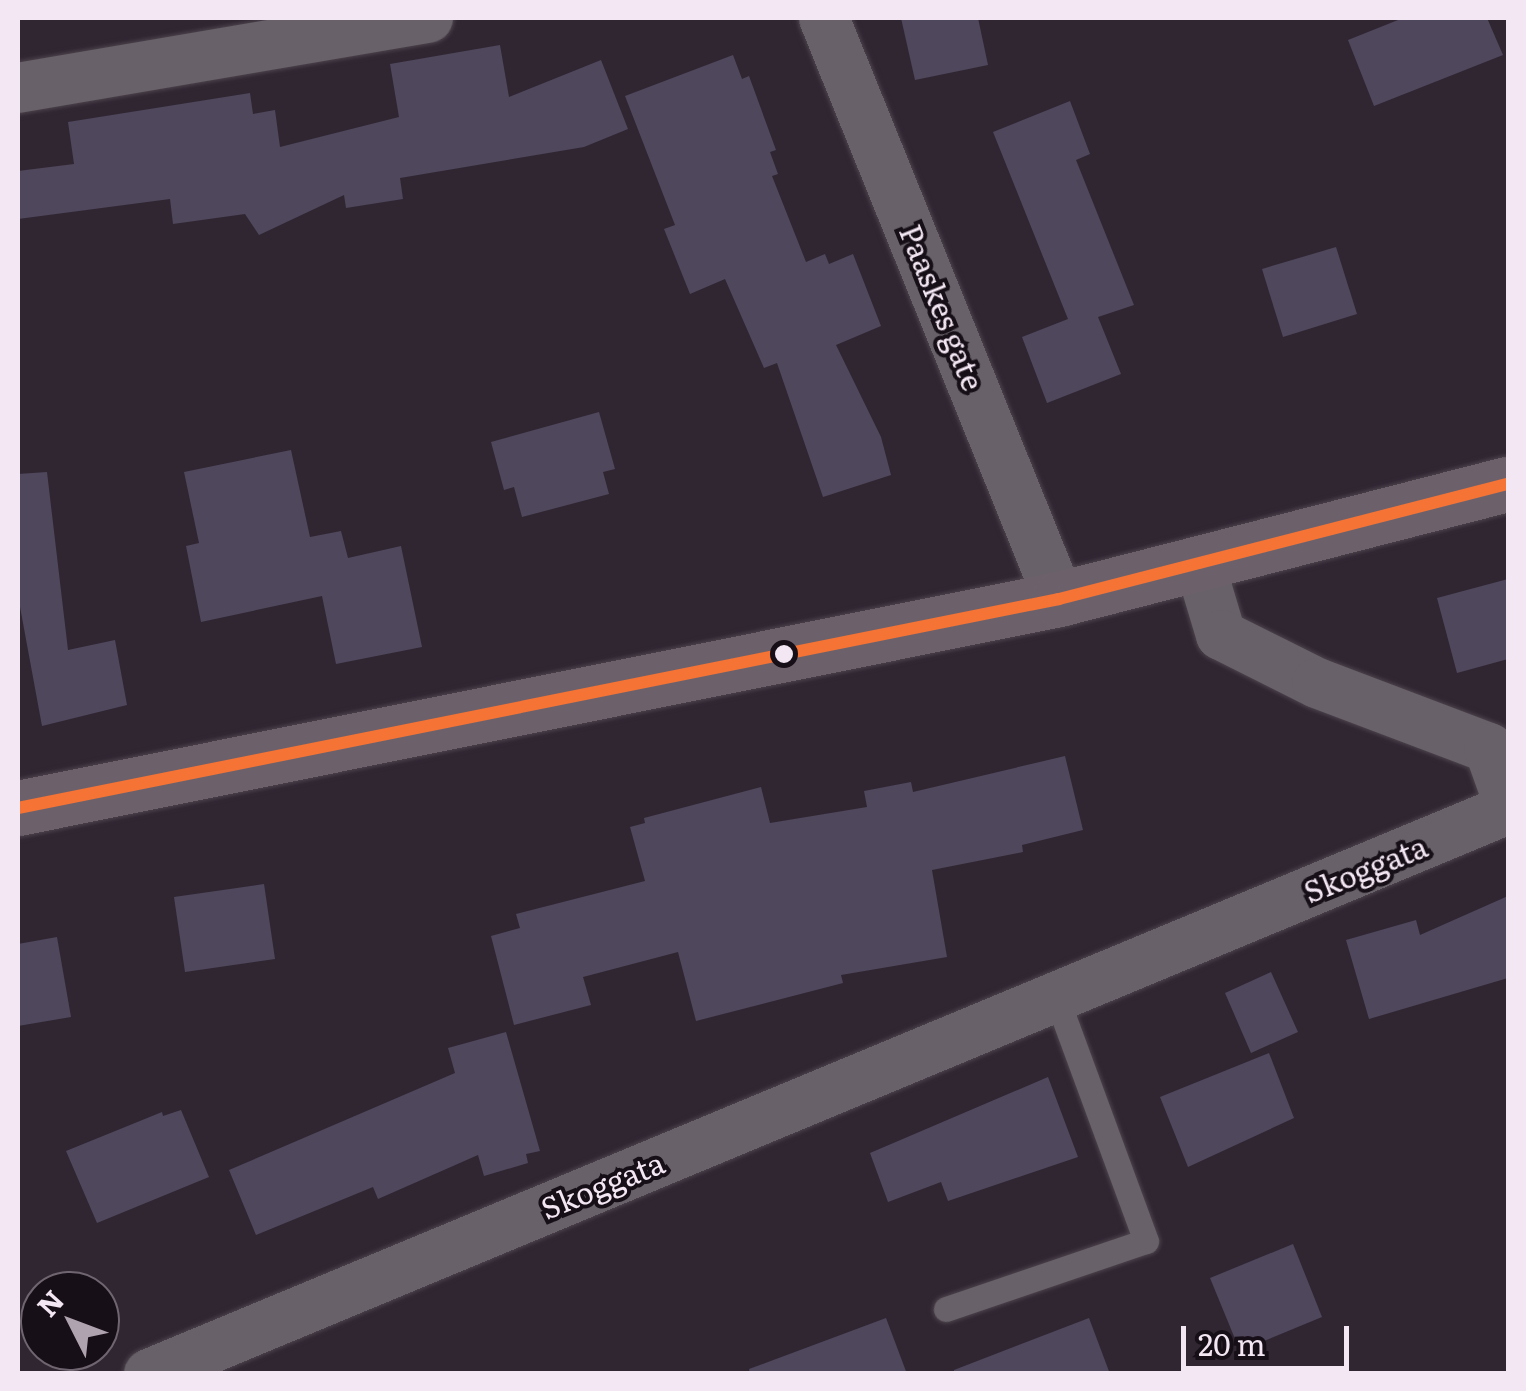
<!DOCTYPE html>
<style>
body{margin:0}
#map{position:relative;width:1526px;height:1391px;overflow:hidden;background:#302632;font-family:Literata,serif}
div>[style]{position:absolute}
.building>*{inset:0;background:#4f475c}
.roads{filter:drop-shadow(0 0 2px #4c434d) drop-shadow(0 0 2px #4c434d)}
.service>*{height:25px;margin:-12.5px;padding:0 12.5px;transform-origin:12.5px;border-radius:12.5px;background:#686169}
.minor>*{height:50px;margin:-25px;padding:0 25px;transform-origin:25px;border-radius:25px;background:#686169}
.primary>*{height:55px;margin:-27.5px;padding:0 27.5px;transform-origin:27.5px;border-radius:27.5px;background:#6c616b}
.bus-1>*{height:12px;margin:-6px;padding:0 6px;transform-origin:6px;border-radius:6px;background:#f57335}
.dots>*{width:28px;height:28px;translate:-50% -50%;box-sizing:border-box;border:5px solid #170f18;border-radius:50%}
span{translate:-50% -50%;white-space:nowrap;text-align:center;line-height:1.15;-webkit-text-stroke:8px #170f18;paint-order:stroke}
.street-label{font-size:30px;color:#f3e7f4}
.frame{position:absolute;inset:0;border:20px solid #f3e7f4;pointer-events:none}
.north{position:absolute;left:20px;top:1271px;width:100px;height:100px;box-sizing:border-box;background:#170f18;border:2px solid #6f6570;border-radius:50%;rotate:312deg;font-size:28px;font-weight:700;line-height:40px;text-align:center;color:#f3e7f4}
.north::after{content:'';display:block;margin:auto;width:35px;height:45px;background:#afa3b0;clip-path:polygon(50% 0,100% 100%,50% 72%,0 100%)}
.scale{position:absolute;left:1181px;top:1326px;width:168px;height:45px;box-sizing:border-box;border:5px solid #f3e7f4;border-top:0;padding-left:12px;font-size:30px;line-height:35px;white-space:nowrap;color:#f3e7f4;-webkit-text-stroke:8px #170f18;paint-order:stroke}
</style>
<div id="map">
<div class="building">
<i style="clip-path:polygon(901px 18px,978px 18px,988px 65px,915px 80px)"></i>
<i style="clip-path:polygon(1403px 18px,1487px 18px,1503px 55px,1374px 106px,1348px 40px)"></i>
<i style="clip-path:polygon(500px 45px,509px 97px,601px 60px,628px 129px,584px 147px,400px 178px,403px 199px,346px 208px,344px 195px,259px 235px,245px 214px,173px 224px,170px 199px,18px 219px,18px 171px,74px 164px,68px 122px,250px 93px,253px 114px,275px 110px,280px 147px,399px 117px,390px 64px)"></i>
<i style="clip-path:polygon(733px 55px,742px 79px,749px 76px,776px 150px,770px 152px,778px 174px,772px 176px,806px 262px,825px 254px,829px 264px,853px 254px,881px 326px,836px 345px,881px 437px,891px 475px,823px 497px,777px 363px,764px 368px,725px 279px,690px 294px,664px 229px,675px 225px,625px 96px)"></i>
<i style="clip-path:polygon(1070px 101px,1090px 154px,1076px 160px,1134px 305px,1098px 317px,1121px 374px,1047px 403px,1022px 337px,1068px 319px,993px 132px)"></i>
<i style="clip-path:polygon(1336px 247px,1357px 314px,1283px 337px,1262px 269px)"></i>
<i style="clip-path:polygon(599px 412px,615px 469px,603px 472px,609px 494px,522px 517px,514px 487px,504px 490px,491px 442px)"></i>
<i style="clip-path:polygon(291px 450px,310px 537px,341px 531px,348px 558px,401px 546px,422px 647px,336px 664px,322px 596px,201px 622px,186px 546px,199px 543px,184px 472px)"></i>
<i style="clip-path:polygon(47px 472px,68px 650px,115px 640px,127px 705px,42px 726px,18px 596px,18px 474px)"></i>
<i style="clip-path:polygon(1508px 579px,1508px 659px,1457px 673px,1437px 598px)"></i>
<i style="clip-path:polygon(1065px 756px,1083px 830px,1022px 845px,1023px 852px,932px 870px,947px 957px,841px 975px,843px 983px,696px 1021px,678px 952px,583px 977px,591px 1005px,514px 1025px,491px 936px,520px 928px,516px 914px,645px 881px,630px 827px,645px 823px,644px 818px,761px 787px,770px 823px,867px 807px,864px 791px,911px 782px,913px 792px)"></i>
<i style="clip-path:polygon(264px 884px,275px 959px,185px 972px,174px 897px)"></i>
<i style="clip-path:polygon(1508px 896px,1508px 978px,1369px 1019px,1346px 940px,1416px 920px,1420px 935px)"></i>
<i style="clip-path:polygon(57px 937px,71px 1017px,18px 1026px,18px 944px)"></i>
<i style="clip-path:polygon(1271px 972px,1298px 1032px,1251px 1053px,1225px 993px)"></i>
<i style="clip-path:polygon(506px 1032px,540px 1151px,526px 1154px,528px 1163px,484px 1176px,478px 1155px,378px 1199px,373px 1187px,256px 1235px,229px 1170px,455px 1073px,448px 1048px)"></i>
<i style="clip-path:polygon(1269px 1053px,1294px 1118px,1188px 1167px,1160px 1097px)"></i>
<i style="clip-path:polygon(1048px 1077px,1078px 1157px,948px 1201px,941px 1182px,888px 1202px,870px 1153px)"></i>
<i style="clip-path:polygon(181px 1110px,209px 1177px,97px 1223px,66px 1151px,162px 1112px,163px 1116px)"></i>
<i style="clip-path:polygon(1293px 1244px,1322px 1317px,1240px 1351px,1210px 1278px)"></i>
<i style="clip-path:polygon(886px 1318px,907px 1374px,750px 1374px,749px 1369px)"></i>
<i style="clip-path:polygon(1089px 1318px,1110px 1374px,954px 1374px,954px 1370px)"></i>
</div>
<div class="roads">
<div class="service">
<i style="left:946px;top:1309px;width:211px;rotate:-18.8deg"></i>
<i style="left:1146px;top:1241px;width:261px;rotate:-110.2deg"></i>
</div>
<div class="minor">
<i style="left:824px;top:18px;width:627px;rotate:67.98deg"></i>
<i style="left:18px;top:88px;width:416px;rotate:-9.7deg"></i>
<i style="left:1200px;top:565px;width:73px;rotate:73.3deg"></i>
<i style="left:1221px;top:635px;width:107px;rotate:26.6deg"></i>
<i style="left:1317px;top:683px;width:184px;rotate:20.7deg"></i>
<i style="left:1489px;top:748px;width:56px;rotate:70.3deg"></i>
<i style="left:149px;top:1374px;width:1472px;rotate:-22.57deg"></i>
</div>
<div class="primary">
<i style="left:18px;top:808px;width:1062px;rotate:-11.35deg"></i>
<i style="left:1059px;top:599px;width:463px;rotate:-14.4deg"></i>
</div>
</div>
<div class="bus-1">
<i style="left:18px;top:808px;width:1062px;rotate:-11.35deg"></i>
<i style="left:1059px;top:599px;width:463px;rotate:-14.4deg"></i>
</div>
<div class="dots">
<i style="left:784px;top:654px;background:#f3e7f4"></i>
</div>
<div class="street-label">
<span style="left:943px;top:307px;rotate:68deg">Paaskes gate</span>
<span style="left:1365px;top:868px;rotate:-22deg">Skoggata</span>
<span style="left:602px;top:1184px;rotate:-22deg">Skoggata</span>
</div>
<div class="frame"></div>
<div class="north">N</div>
<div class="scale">20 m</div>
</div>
